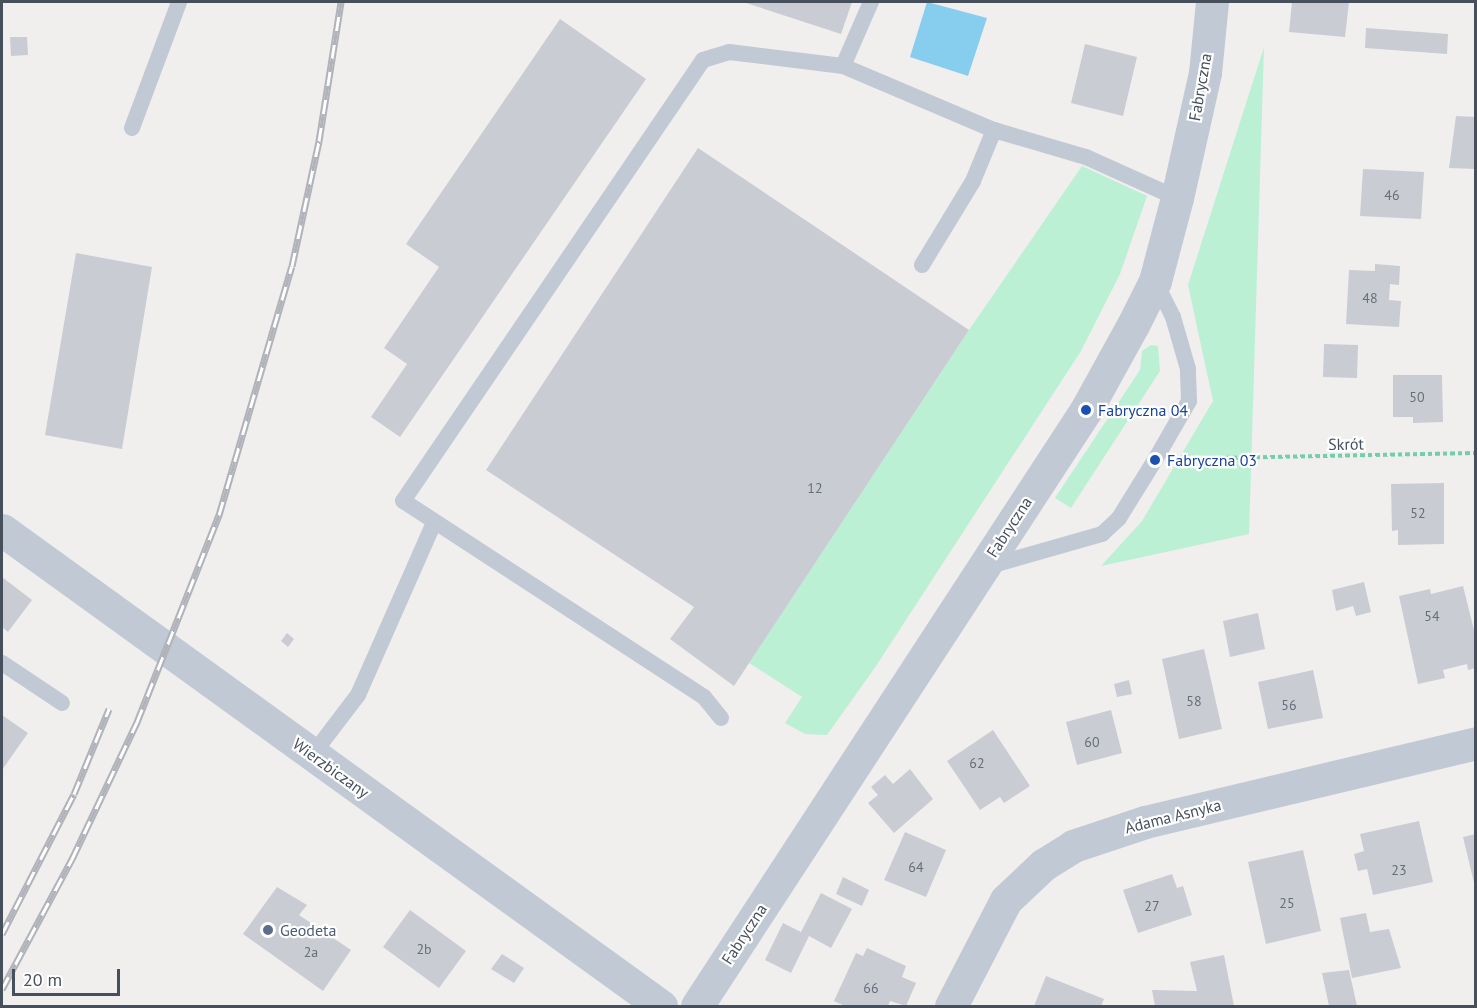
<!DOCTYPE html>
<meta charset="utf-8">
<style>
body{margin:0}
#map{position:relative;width:1477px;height:1008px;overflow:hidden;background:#f1eeee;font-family:"PT Sans",sans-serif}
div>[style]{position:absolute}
.green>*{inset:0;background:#bbf0d5}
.water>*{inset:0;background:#87ceee}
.building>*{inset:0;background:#caccd4}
.path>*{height:4px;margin-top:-2px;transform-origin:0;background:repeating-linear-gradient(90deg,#72cfab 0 4.5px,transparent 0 7.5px)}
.service>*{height:16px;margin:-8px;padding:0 8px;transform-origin:8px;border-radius:8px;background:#c1c9d4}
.minor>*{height:33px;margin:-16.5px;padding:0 16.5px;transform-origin:16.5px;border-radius:16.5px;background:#c1c9d4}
.tertiary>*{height:33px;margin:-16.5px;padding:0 16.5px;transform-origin:16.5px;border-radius:16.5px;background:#c1c9d4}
.rail>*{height:7px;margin-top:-3.5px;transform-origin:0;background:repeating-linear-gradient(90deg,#fff 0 14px,#b0b3b9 0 28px);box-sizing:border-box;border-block:2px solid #b0b3b9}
.dots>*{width:16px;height:16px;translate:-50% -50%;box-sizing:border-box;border:3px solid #fff;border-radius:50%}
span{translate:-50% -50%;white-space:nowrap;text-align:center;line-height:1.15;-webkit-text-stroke:4.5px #fff;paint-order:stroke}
.number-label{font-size:14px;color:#676e7a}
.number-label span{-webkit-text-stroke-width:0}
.street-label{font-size:16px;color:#464f5c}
.transit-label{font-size:16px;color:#164399}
.left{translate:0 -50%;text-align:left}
.service-label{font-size:16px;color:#4e5e75}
.frame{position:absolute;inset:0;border:3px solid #464f5c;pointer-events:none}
.scale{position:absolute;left:12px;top:969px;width:108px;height:27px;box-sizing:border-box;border:3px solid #464f5c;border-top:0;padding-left:8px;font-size:18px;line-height:21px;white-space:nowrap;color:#464f5c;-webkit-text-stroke:4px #fff;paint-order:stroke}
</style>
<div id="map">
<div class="green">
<i style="clip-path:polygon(1264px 47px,1249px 534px,1101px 566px,1142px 521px,1213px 401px,1188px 285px)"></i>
<i style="clip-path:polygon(1082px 166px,1147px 196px,1120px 274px,1081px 351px,876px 666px,827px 735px,805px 734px,785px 723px,802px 697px,749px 663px,969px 330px)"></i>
<i style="clip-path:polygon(1151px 345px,1158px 346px,1160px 371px,1071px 508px,1055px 498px,1140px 370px,1142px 351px)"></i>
</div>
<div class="water">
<i style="clip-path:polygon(927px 2px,987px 18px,968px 76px,910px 57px)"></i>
</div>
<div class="building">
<i style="clip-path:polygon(743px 2px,852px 2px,841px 34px)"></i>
<i style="clip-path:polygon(1292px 2px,1349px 2px,1345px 37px,1289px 32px)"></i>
<i style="clip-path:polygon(560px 19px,646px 79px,400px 437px,371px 417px,407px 364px,384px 348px,439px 267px,406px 244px)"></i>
<i style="clip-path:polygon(1366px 28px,1448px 34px,1447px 54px,1365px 48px)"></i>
<i style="clip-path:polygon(10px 37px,27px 37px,28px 55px,11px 56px)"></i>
<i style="clip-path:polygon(1085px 44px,1137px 57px,1123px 116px,1071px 103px)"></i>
<i style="clip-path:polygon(1456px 116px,1476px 117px,1476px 169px,1449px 168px)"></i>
<i style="clip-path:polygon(698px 148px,969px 330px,734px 686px,670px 639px,694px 607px,486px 470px)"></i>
<i style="clip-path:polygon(1363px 169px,1424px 172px,1421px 219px,1360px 216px)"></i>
<i style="clip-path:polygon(76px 253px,152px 267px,122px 449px,45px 435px)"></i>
<i style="clip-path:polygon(1375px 264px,1400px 266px,1399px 285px,1390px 284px,1389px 300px,1401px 301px,1399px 327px,1346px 324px,1349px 270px,1375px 271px)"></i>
<i style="clip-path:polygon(1324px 344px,1358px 345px,1357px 378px,1323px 377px)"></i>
<i style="clip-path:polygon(1393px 375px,1442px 375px,1443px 422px,1413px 423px,1413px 417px,1393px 417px)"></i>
<i style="clip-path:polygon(1444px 483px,1444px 544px,1398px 545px,1398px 530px,1392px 531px,1391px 484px)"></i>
<i style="clip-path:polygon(2px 577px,32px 600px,8px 632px,2px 627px)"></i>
<i style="clip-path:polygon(1364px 582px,1371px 612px,1356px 616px,1353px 606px,1336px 611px,1332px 590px)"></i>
<i style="clip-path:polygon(1463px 586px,1476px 638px,1476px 668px,1468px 670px,1467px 664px,1443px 670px,1445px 678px,1418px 684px,1399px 596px,1430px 589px,1431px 594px)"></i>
<i style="clip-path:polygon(1258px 613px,1265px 649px,1230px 657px,1223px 621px)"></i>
<i style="clip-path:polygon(287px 633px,294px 639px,288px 647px,281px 641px)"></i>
<i style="clip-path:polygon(1204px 649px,1222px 729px,1179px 739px,1162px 659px)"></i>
<i style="clip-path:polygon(1313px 670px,1323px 718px,1268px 729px,1258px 682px)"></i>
<i style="clip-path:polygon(1129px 680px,1132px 694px,1117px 697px,1114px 684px)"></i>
<i style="clip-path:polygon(1111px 710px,1122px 753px,1077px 765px,1066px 722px)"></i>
<i style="clip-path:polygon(2px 715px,28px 733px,2px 770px)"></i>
<i style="clip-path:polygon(993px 730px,1030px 786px,1004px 803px,1000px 797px,980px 810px,947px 761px)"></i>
<i style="clip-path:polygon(910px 769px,933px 799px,894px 833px,868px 803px,878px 795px,871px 787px,885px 775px,893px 784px)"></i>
<i style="clip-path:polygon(1419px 821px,1433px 882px,1373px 895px,1367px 869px,1358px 871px,1354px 854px,1364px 851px,1360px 834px)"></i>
<i style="clip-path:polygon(905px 832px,946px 850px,926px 897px,884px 880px)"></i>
<i style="clip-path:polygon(1476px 834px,1476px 887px,1475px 887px,1463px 837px)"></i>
<i style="clip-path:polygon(1303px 850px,1321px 931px,1266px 944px,1248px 862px)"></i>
<i style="clip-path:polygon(1172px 874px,1177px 888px,1183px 886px,1192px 915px,1138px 933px,1123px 890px)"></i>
<i style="clip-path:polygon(843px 877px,869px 890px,862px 906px,836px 894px)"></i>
<i style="clip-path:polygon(277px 887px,307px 905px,299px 915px,351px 950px,323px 991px,243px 934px)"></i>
<i style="clip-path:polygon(821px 893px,852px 909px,831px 948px,809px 936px,791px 973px,765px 960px,783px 923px,801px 932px)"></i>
<i style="clip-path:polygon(410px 910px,466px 951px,439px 988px,383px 947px)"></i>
<i style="clip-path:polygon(1366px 913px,1370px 932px,1389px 929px,1401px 968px,1352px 978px,1340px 918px)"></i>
<i style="clip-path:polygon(867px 948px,906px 966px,902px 977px,916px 983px,906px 1006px,890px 1001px,888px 1006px,845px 1006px,834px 1001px,856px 953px,863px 956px)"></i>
<i style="clip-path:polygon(502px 954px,524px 968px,514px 983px,491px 969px)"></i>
<i style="clip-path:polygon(1224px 955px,1234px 1006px,1155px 1006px,1152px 990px,1197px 991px,1190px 962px)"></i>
<i style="clip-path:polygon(1349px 970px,1357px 1006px,1329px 1006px,1322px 973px)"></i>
<i style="clip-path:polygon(1046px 976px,1104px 999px,1101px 1006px,1034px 1006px)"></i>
</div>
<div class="path">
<i style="left:1218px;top:458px;width:258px;rotate:-1.1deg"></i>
</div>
<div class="service">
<i style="left:843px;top:66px;width:70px;rotate:-66.4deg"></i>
<i style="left:132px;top:128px;width:134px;rotate:-69.5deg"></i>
<i style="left:922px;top:265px;width:98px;rotate:-58.7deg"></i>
<i style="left:973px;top:181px;width:55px;rotate:-67.6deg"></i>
<i style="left:994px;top:130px;width:96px;rotate:16.4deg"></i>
<i style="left:1086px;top:157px;width:100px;rotate:24.3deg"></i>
<i style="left:986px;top:567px;width:121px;rotate:-15.9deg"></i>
<i style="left:1102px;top:534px;width:23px;rotate:-43deg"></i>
<i style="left:1119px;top:518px;width:68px;rotate:-58.2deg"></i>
<i style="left:1155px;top:460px;width:68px;rotate:-60deg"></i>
<i style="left:1189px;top:401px;width:32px;rotate:-92deg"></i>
<i style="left:1188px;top:369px;width:54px;rotate:-106.1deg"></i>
<i style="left:1173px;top:317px;width:40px;rotate:-116.6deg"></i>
<i style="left:2px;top:663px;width:72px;rotate:33.7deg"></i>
<i style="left:721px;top:718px;width:27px;rotate:-129deg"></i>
<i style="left:704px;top:697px;width:359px;rotate:-146.9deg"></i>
<i style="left:403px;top:501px;width:533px;rotate:-55.77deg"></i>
<i style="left:703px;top:60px;width:27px;rotate:-17deg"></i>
<i style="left:729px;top:52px;width:115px;rotate:7deg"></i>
<i style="left:843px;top:66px;width:164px;rotate:23deg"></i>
<i style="left:313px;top:754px;width:74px;rotate:-52.7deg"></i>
<i style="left:358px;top:695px;width:188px;rotate:-66.2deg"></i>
</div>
<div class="minor">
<i style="left:697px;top:1006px;width:712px;rotate:-56.87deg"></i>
<i style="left:1086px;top:410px;width:97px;rotate:-61.1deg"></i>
<i style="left:1133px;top:325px;width:49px;rotate:-63.4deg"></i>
<i style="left:1155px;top:281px;width:86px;rotate:-75.2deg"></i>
<i style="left:1177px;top:198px;width:128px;rotate:-77.4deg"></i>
<i style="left:1205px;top:73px;width:71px;rotate:-84.4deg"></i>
<i style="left:951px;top:1006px;width:119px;rotate:-62.6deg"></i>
<i style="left:1006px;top:900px;width:51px;rotate:-43.4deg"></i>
<i style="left:1043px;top:865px;width:36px;rotate:-32deg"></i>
<i style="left:1073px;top:846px;width:76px;rotate:-18.4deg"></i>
<i style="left:1145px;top:822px;width:340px;rotate:-13.4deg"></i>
</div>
<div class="tertiary">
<i style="left:2px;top:530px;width:813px;rotate:35.84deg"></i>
</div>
<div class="rail">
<i style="left:2px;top:934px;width:157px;rotate:-62.8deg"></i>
<i style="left:74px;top:794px;width:92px;rotate:-67.6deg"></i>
<i style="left:2px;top:989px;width:148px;rotate:-61.7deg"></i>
<i style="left:72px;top:859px;width:152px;rotate:-64.6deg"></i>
<i style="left:137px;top:722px;width:223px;rotate:-68.4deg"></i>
<i style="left:219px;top:515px;width:259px;rotate:-73.7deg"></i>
<i style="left:292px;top:266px;width:128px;rotate:-77.8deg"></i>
<i style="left:319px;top:141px;width:141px;rotate:-81deg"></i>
</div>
<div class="dots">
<i style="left:1086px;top:410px;background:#1a4fb4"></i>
<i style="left:1155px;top:460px;background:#1a4fb4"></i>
<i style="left:268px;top:930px;background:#5c6f8a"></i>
</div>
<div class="number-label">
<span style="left:1392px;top:195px">46</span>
<span style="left:1370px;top:298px">48</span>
<span style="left:1417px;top:397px">50</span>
<span style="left:815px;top:488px">12</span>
<span style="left:1418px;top:513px">52</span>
<span style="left:1432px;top:616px">54</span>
<span style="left:1194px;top:701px">58</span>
<span style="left:1289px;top:705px">56</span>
<span style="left:1092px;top:742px">60</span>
<span style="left:977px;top:763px">62</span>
<span style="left:916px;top:867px">64</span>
<span style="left:1399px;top:870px">23</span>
<span style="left:1287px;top:903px">25</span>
<span style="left:1152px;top:906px">27</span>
<span style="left:424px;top:949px">2b</span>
<span style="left:311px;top:952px">2a</span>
<span style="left:871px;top:988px">66</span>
</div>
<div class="street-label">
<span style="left:1200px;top:87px;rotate:-80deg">Fabryczna</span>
<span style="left:1346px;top:444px;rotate:-1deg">Skrót</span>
<span style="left:1009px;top:527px;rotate:-57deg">Fabryczna</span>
<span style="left:331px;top:768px;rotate:36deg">Wierzbiczany</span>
<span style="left:1173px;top:816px;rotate:-14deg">Adama Asnyka</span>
<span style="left:744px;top:934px;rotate:-57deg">Fabryczna</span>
</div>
<div class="transit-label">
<span class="left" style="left:1098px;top:410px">Fabryczna 04</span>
<span class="left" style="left:1167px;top:460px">Fabryczna 03</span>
</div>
<div class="service-label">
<span class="left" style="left:280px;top:930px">Geodeta</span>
</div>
<div class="frame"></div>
<div class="scale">20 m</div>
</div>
